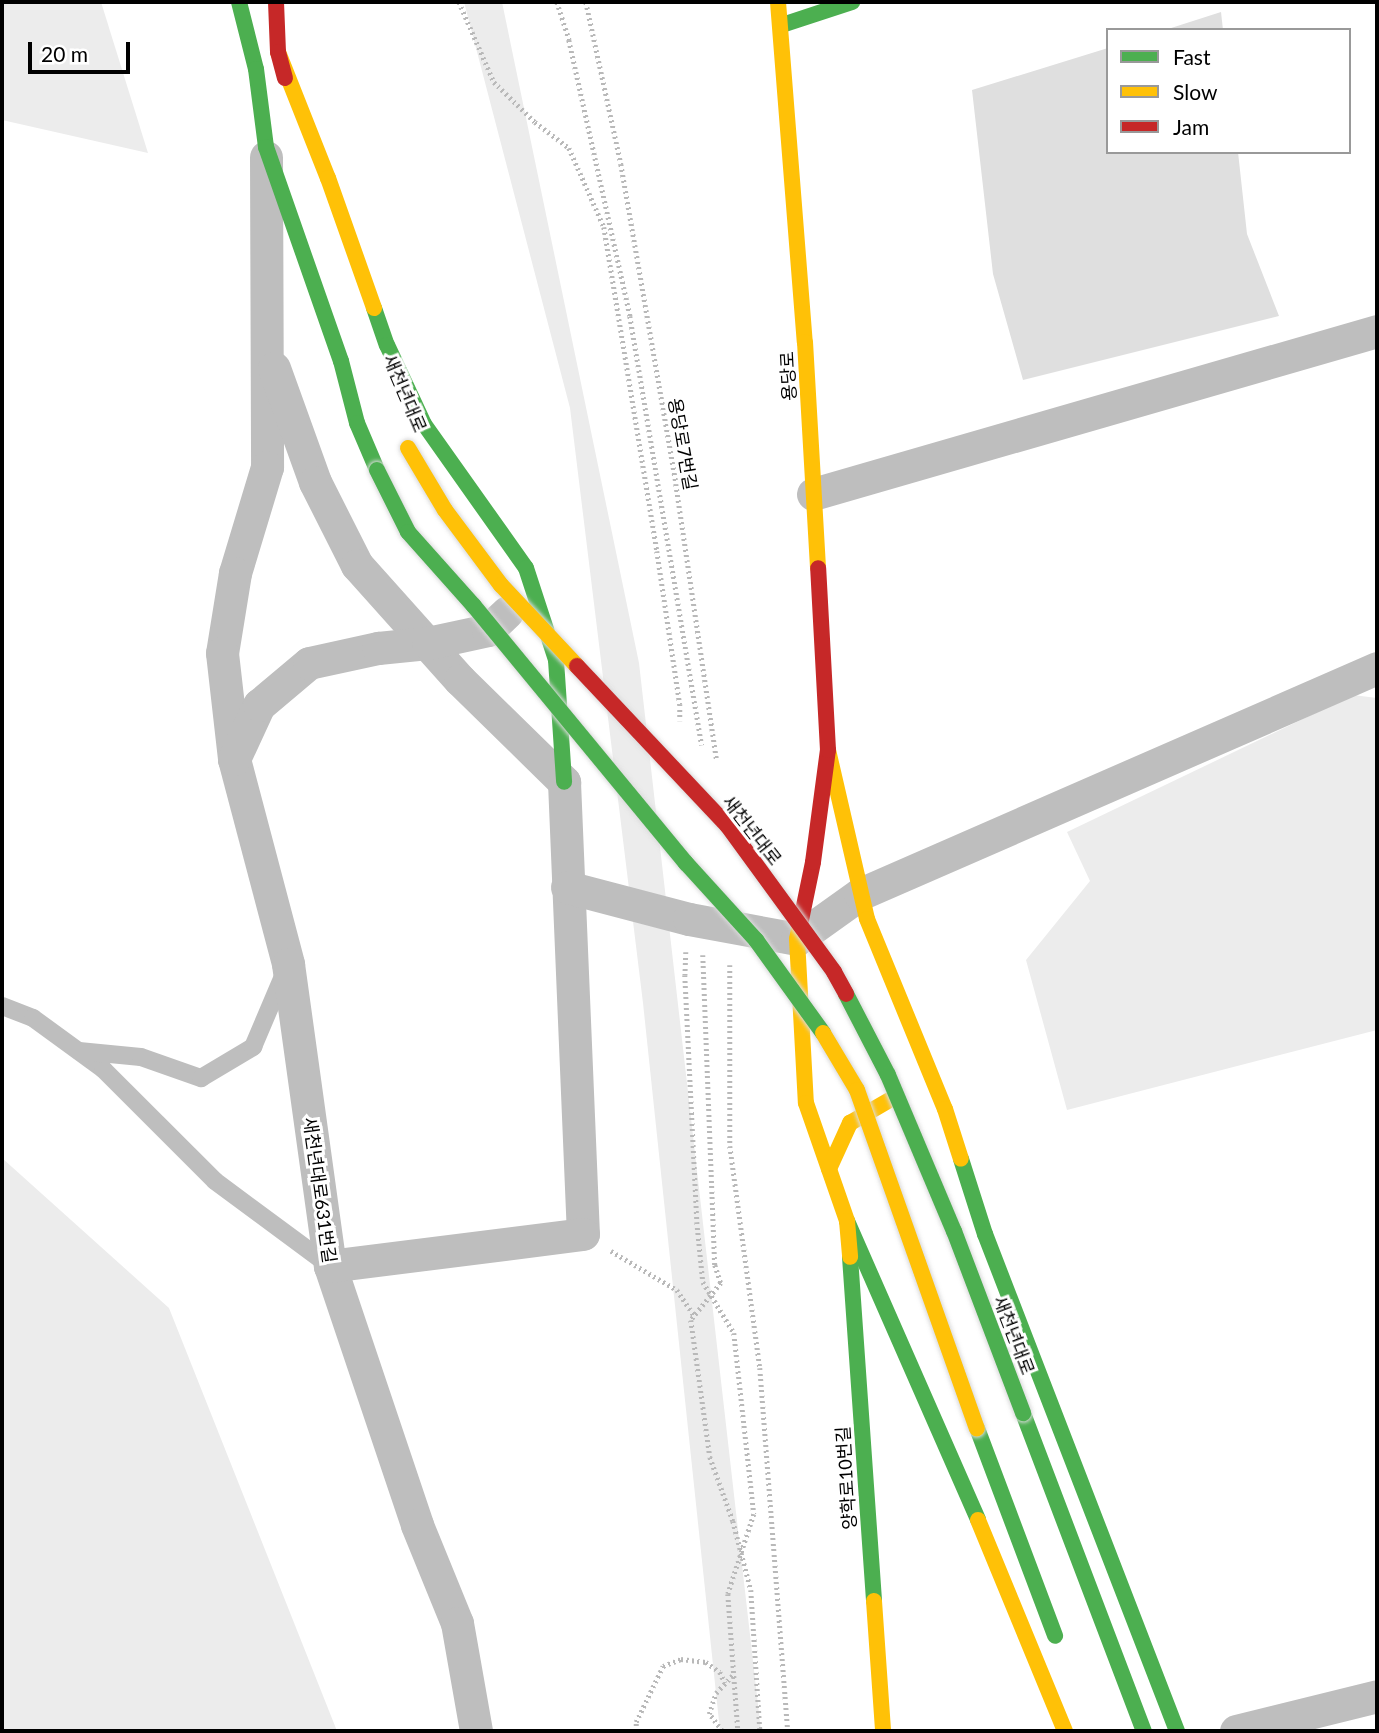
<!DOCTYPE html>
<meta charset="utf-8">
<style>
body{margin:0}
#map{position:relative;width:1379px;height:1733px;overflow:hidden;background:#fff;font-family:Lato,"Noto Sans KR",sans-serif}
div>[style]{position:absolute}
.green>*{inset:0;background:#ececec}
.building>*{inset:0;background:#dfdfdf}
.path>*{height:4.5px;margin-top:-2.25px;transform-origin:0;background:repeating-linear-gradient(90deg,#b9b9b9 0 2px,transparent 0 5.5px)}
.lane>*{height:18px;margin:-9px;padding:0 9px;transform-origin:9px;border-radius:9px;background:#bebebe}
.street>*{height:33px;margin:-16.5px;padding:0 16.5px;transform-origin:16.5px;border-radius:16.5px;background:#bebebe}
.fast>*{height:16px;margin:-8px;padding:0 8px;transform-origin:8px;border-radius:8px;background:#4caf50}
.slow>*{height:16px;margin:-8px;padding:0 8px;transform-origin:8px;border-radius:8px;background:#ffc107}
.jam>*{height:16px;margin:-8px;padding:0 8px;transform-origin:8px;border-radius:8px;background:#c62828}
.bridges{filter:drop-shadow(0 0 2px #dbdbdb) drop-shadow(0 0 2px #dbdbdb)}
.fast-bridge>*{height:16px;margin:-8px;padding:0 8px;transform-origin:8px;border-radius:8px;background:#4caf50}
.slow-bridge>*{height:16px;margin:-8px;padding:0 8px;transform-origin:8px;border-radius:8px;background:#ffc107}
.jam-bridge>*{height:16px;margin:-8px;padding:0 8px;transform-origin:8px;border-radius:8px;background:#c62828}
span{translate:-50% -50%;white-space:nowrap;text-align:center;line-height:1.15;-webkit-text-stroke:6px #fff;paint-order:stroke}
.street-label{font-size:18px;color:#000}
.frame{position:absolute;inset:0;border:4px solid #000;pointer-events:none}
.legend{position:absolute;left:1106px;top:28px;width:245px;height:126px;box-sizing:border-box;background:#fff;border:2px solid #999;margin:0;padding:9px 12px;list-style:none;font-size:21px;color:#000}
.legend li{display:flex;align-items:center;gap:14px;height:35px}
.legend b{width:35px;border:2px solid #999}
.scale{position:absolute;left:28px;top:42px;width:102px;height:32px;box-sizing:border-box;border:4px solid #000;border-top:0;padding-left:9px;font-size:21px;line-height:24px;white-space:nowrap;color:#000;-webkit-text-stroke:5px #fff;paint-order:stroke}
</style>
<div id="map">
<div class="green">
<i style="clip-path:polygon(2px 2px,101px 2px,148px 153px,2px 120px)"></i>
<i style="clip-path:polygon(464px 2px,502px 2px,639px 663px,761px 1731px,720px 1731px,643px 1003px,570px 408px)"></i>
<i style="clip-path:polygon(1353px 695px,1377px 698px,1377px 1030px,1067px 1110px,1026px 960px,1090px 881px,1067px 832px)"></i>
<i style="clip-path:polygon(2px 1158px,169px 1308px,337px 1731px,2px 1731px)"></i>
</div>
<div class="building">
<i style="clip-path:polygon(1221px 12px,1223px 30px,1168px 30px,1168px 29px)"></i>
<i style="clip-path:polygon(1108px 48px,1108px 152px,1238px 152px,1247px 234px,1279px 316px,1023px 380px,993px 274px,972px 90px)"></i>
</div>
<div class="path">
<i style="left:459px;top:2px;width:87px;rotate:66.4deg"></i>
<i style="left:494px;top:82px;width:57px;rotate:44.3deg"></i>
<i style="left:535px;top:122px;width:43px;rotate:37.4deg"></i>
<i style="left:569px;top:148px;width:86px;rotate:66.1deg"></i>
<i style="left:604px;top:227px;width:328px;rotate:80.7deg"></i>
<i style="left:657px;top:551px;width:155px;rotate:81.5deg"></i>
<i style="left:680px;top:704px;width:17px;rotate:90deg"></i>
<i style="left:557px;top:2px;width:40px;rotate:72deg"></i>
<i style="left:569px;top:40px;width:283px;rotate:77.5deg"></i>
<i style="left:630px;top:316px;width:435px;rotate:80.5deg"></i>
<i style="left:586px;top:2px;width:166px;rotate:77.8deg"></i>
<i style="left:621px;top:164px;width:325px;rotate:80.2deg"></i>
<i style="left:676px;top:484px;width:280px;rotate:81.6deg"></i>
<i style="left:686px;top:952px;width:23px;rotate:92deg"></i>
<i style="left:685px;top:975px;width:247px;rotate:87.2deg"></i>
<i style="left:697px;top:1222px;width:60px;rotate:84.3deg"></i>
<i style="left:703px;top:1282px;width:60px;rotate:58.7deg"></i>
<i style="left:734px;top:1333px;width:182px;rotate:83.7deg"></i>
<i style="left:754px;top:1514px;width:84px;rotate:108deg"></i>
<i style="left:728px;top:1594px;width:137px;rotate:85.8deg"></i>
<i style="left:703px;top:955px;width:310px;rotate:87.8deg"></i>
<i style="left:715px;top:1265px;width:19px;rotate:72deg"></i>
<i style="left:721px;top:1283px;width:48px;rotate:129deg"></i>
<i style="left:691px;top:1320px;width:138px;rotate:82.1deg"></i>
<i style="left:710px;top:1457px;width:68px;rotate:70.2deg"></i>
<i style="left:733px;top:1521px;width:71px;rotate:75.4deg"></i>
<i style="left:751px;top:1590px;width:141px;rotate:86.3deg"></i>
<i style="left:730px;top:965px;width:181px;rotate:90deg"></i>
<i style="left:730px;top:1146px;width:224px;rotate:82.3deg"></i>
<i style="left:760px;top:1368px;width:364px;rotate:85.6deg"></i>
<i style="left:611px;top:1251px;width:77px;rotate:30.6deg"></i>
<i style="left:677px;top:1290px;width:30px;rotate:56deg"></i>
<i style="left:636px;top:1731px;width:9px;rotate:-90deg"></i>
<i style="left:636px;top:1722px;width:62px;rotate:-64.3deg"></i>
<i style="left:663px;top:1666px;width:19px;rotate:-21deg"></i>
<i style="left:681px;top:1659px;width:25px;rotate:7deg"></i>
<i style="left:706px;top:1662px;width:17px;rotate:36deg"></i>
<i style="left:720px;top:1672px;width:12px;rotate:66deg"></i>
<i style="left:722px;top:1731px;width:21px;rotate:-127deg"></i>
<i style="left:709px;top:1714px;width:22px;rotate:-72deg"></i>
<i style="left:716px;top:1693px;width:25px;rotate:-47deg"></i>
</div>
<div class="lane">
<i style="left:2px;top:1006px;width:33px;rotate:21deg"></i>
<i style="left:33px;top:1018px;width:87px;rotate:36.1deg"></i>
<i style="left:103px;top:1069px;width:158px;rotate:45deg"></i>
<i style="left:215px;top:1181px;width:143px;rotate:36.5deg"></i>
<i style="left:79px;top:1051px;width:62px;rotate:5.5deg"></i>
<i style="left:141px;top:1057px;width:64px;rotate:19.3deg"></i>
<i style="left:201px;top:1078px;width:61px;rotate:-30.8deg"></i>
<i style="left:253px;top:1047px;width:79px;rotate:-67deg"></i>
</div>
<div class="street">
<i style="left:266px;top:157px;width:310px;rotate:89.8deg"></i>
<i style="left:267px;top:467px;width:111px;rotate:106.8deg"></i>
<i style="left:235px;top:573px;width:81px;rotate:99.2deg"></i>
<i style="left:222px;top:653px;width:107px;rotate:83.5deg"></i>
<i style="left:234px;top:759px;width:212px;rotate:75.2deg"></i>
<i style="left:288px;top:964px;width:305px;rotate:82.1deg"></i>
<i style="left:330px;top:1266px;width:273px;rotate:71.4deg"></i>
<i style="left:417px;top:1525px;width:106px;rotate:67.8deg"></i>
<i style="left:457px;top:1623px;width:110px;rotate:80deg"></i>
<i style="left:274px;top:368px;width:121px;rotate:70.2deg"></i>
<i style="left:315px;top:482px;width:93px;rotate:63.2deg"></i>
<i style="left:357px;top:565px;width:154px;rotate:48.2deg"></i>
<i style="left:460px;top:680px;width:146px;rotate:44.4deg"></i>
<i style="left:564px;top:782px;width:452px;rotate:87.6deg"></i>
<i style="left:583px;top:1234px;width:255px;rotate:172.8deg"></i>
<i style="left:813px;top:494px;width:587px;rotate:-16.12deg"></i>
<i style="left:234px;top:759px;width:60px;rotate:-65.2deg"></i>
<i style="left:259px;top:705px;width:65px;rotate:-40deg"></i>
<i style="left:309px;top:663px;width:71px;rotate:-12.3deg"></i>
<i style="left:378px;top:648px;width:50px;rotate:-5.7deg"></i>
<i style="left:428px;top:643px;width:61px;rotate:-12.2deg"></i>
<i style="left:488px;top:630px;width:26px;rotate:-43deg"></i>
<i style="left:567px;top:887px;width:126px;rotate:14.7deg"></i>
<i style="left:689px;top:919px;width:110px;rotate:10.5deg"></i>
<i style="left:797px;top:939px;width:77px;rotate:-35.5deg"></i>
<i style="left:860px;top:894px;width:564px;rotate:-23.61deg"></i>
<i style="left:1236px;top:1731px;width:145px;rotate:-13.9deg"></i>
</div>
<div class="fast">
<i style="left:239px;top:2px;width:69px;rotate:75.8deg"></i>
<i style="left:256px;top:69px;width:79px;rotate:82.7deg"></i>
<i style="left:266px;top:147px;width:227px;rotate:70.7deg"></i>
<i style="left:341px;top:361px;width:64px;rotate:75.5deg"></i>
<i style="left:357px;top:423px;width:51px;rotate:66.9deg"></i>
<i style="left:782px;top:25px;width:74px;rotate:-18.2deg"></i>
<i style="left:374px;top:308px;width:39px;rotate:71deg"></i>
<i style="left:387px;top:345px;width:87px;rotate:64.9deg"></i>
<i style="left:424px;top:424px;width:176px;rotate:54.7deg"></i>
<i style="left:526px;top:568px;width:97px;rotate:71.9deg"></i>
<i style="left:556px;top:660px;width:122px;rotate:86.2deg"></i>
<i style="left:961px;top:1159px;width:79px;rotate:72.3deg"></i>
<i style="left:985px;top:1234px;width:533px;rotate:68.88deg"></i>
<i style="left:847px;top:1221px;width:326px;rotate:66.3deg"></i>
<i style="left:850px;top:1257px;width:345px;rotate:86deg"></i>
<i style="left:1023px;top:1413px;width:340px;rotate:69.2deg"></i>
<i style="left:977px;top:1428px;width:222px;rotate:69.4deg"></i>
</div>
<div class="slow">
<i style="left:778px;top:2px;width:341px;rotate:85.5deg"></i>
<i style="left:805px;top:342px;width:226px;rotate:86.7deg"></i>
<i style="left:278px;top:52px;width:136px;rotate:68.4deg"></i>
<i style="left:328px;top:178px;width:138px;rotate:70.5deg"></i>
<i style="left:828px;top:750px;width:173px;rotate:77deg"></i>
<i style="left:867px;top:919px;width:205px;rotate:67.7deg"></i>
<i style="left:945px;top:1109px;width:52px;rotate:72.3deg"></i>
<i style="left:800px;top:925px;width:14px;rotate:102deg"></i>
<i style="left:797px;top:939px;width:164px;rotate:86.9deg"></i>
<i style="left:806px;top:1103px;width:125px;rotate:70.8deg"></i>
<i style="left:847px;top:1221px;width:36px;rotate:85deg"></i>
<i style="left:829px;top:1169px;width:51px;rotate:-65.5deg"></i>
<i style="left:850px;top:1123px;width:50px;rotate:-30.2deg"></i>
<i style="left:978px;top:1520px;width:228px;rotate:67.6deg"></i>
<i style="left:874px;top:1601px;width:130px;rotate:86deg"></i>
</div>
<div class="jam">
<i style="left:276px;top:2px;width:50px;rotate:87.7deg"></i>
<i style="left:278px;top:52px;width:27px;rotate:75deg"></i>
<i style="left:800px;top:925px;width:64px;rotate:-78.3deg"></i>
<i style="left:813px;top:862px;width:113px;rotate:-82.4deg"></i>
<i style="left:828px;top:750px;width:182px;rotate:-93.1deg"></i>
</div>
<div class="bridges">
<div class="fast-bridge">
<i style="left:377px;top:470px;width:69px;rotate:63.4deg"></i>
<i style="left:408px;top:532px;width:99px;rotate:48.3deg"></i>
<i style="left:474px;top:606px;width:333px;rotate:50.5deg"></i>
<i style="left:686px;top:863px;width:104px;rotate:47.7deg"></i>
<i style="left:756px;top:940px;width:115px;rotate:54.2deg"></i>
<i style="left:846px;top:994px;width:91px;rotate:62.6deg"></i>
<i style="left:888px;top:1075px;width:169px;rotate:67.1deg"></i>
<i style="left:954px;top:1231px;width:195px;rotate:69.2deg"></i>
</div>
<div class="slow-bridge">
<i style="left:408px;top:448px;width:72px;rotate:59.2deg"></i>
<i style="left:445px;top:510px;width:94px;rotate:53.3deg"></i>
<i style="left:501px;top:585px;width:111px;rotate:46.8deg"></i>
<i style="left:823px;top:1033px;width:66px;rotate:59.2deg"></i>
<i style="left:857px;top:1090px;width:359px;rotate:70.5deg"></i>
</div>
<div class="jam-bridge">
<i style="left:577px;top:666px;width:219px;rotate:46.7deg"></i>
<i style="left:727px;top:825px;width:182px;rotate:53.9deg"></i>
<i style="left:834px;top:972px;width:25px;rotate:61deg"></i>
</div>
</div>
<div class="street-label">
<span style="left:788px;top:376px;rotate:-93deg">용당로</span>
<span style="left:405px;top:393px;rotate:67deg">새천년대로</span>
<span style="left:683px;top:444px;rotate:80deg">용당로7번길</span>
<span style="left:752px;top:830px;rotate:52deg">새천년대로</span>
<span style="left:320px;top:1190px;rotate:82deg">새천년대로631번길</span>
<span style="left:1014px;top:1335px;rotate:69deg">새천년대로</span>
<span style="left:846px;top:1478px;rotate:-94deg">양학로10번길</span>
</div>
<div class="frame"></div>
<ul class="legend">
<li><b style="height:9px;background:#4caf50"></b>Fast</li>
<li><b style="height:9px;background:#ffc107"></b>Slow</li>
<li><b style="height:9px;background:#c62828"></b>Jam</li>
</ul>
<div class="scale">20 m</div>
</div>
